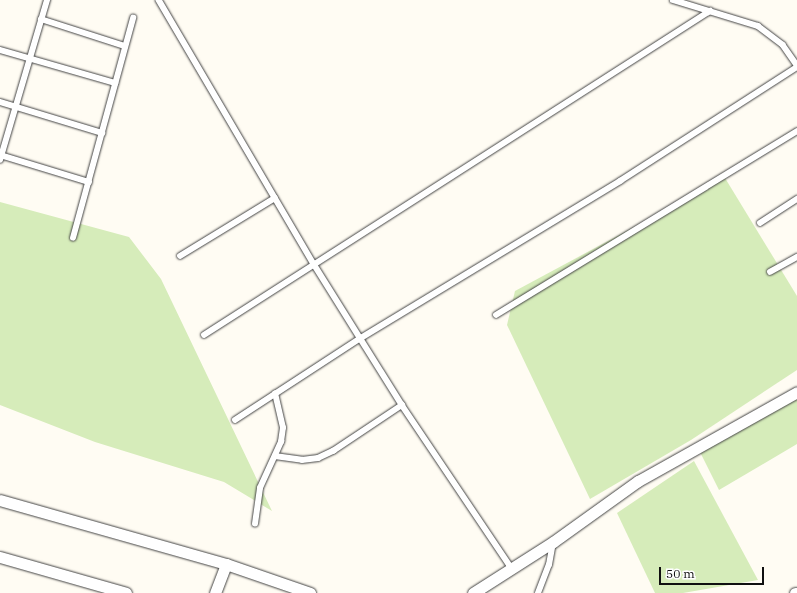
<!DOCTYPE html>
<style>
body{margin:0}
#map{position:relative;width:797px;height:593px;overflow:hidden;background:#fffcf3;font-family:"IBM Plex Serif",serif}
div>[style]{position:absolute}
.green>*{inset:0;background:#d6ecba}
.roads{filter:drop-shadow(0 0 1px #434343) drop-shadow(0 0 1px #434343)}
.lane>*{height:5.5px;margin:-2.75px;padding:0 2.75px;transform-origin:2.75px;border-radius:2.75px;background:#fff}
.street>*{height:11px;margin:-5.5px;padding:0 5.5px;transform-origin:5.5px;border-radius:5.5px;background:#fff}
span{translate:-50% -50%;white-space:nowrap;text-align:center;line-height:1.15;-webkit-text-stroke:4px #fff;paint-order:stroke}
.scale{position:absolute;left:659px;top:567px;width:105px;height:18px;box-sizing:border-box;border:2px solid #101010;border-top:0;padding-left:5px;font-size:12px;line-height:14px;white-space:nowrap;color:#101010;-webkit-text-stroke:3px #fff;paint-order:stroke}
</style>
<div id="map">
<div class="green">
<i style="clip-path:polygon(725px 178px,797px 296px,797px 370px,691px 440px,590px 499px,507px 325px,515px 291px)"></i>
<i style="clip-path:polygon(0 202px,129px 237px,161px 279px,272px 511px,224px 482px,95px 442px,0 405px)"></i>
<i style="clip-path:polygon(797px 388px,797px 444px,719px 490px,700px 452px)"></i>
<i style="clip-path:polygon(694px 461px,758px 580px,683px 593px,655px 593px,617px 513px)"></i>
</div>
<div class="roads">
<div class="lane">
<i style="left:159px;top:0;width:306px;rotate:59.6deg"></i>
<i style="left:314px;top:264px;width:166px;rotate:58deg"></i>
<i style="left:402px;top:405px;width:195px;rotate:56.1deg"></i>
<i style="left:673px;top:0;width:89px;rotate:17deg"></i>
<i style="left:758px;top:26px;width:31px;rotate:37deg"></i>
<i style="left:783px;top:45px;width:24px;rotate:55deg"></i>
<i style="left:41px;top:19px;width:88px;rotate:17.8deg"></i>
<i style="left:0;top:50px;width:120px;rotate:16deg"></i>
<i style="left:0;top:102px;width:107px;rotate:16.9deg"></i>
<i style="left:0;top:155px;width:93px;rotate:16.9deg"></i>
<i style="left:0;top:160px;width:167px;rotate:-73.6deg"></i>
<i style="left:760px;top:223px;width:44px;rotate:-33deg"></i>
<i style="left:73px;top:238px;width:228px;rotate:-74.7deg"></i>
<i style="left:180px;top:256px;width:111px;rotate:-31.4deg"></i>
<i style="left:770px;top:272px;width:31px;rotate:-29deg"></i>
<i style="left:496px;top:315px;width:353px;rotate:-31.4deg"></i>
<i style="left:204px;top:335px;width:601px;rotate:-32.63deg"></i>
<i style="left:235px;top:420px;width:150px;rotate:-33.1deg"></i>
<i style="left:361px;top:338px;width:303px;rotate:-31.2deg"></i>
<i style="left:620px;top:181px;width:211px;rotate:-32.8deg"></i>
<i style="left:275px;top:456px;width:27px;rotate:8deg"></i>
<i style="left:302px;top:460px;width:16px;rotate:-7deg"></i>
<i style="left:318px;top:458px;width:17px;rotate:-25deg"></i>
<i style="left:333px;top:451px;width:83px;rotate:-33.7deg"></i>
<i style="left:255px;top:524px;width:36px;rotate:-82deg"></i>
<i style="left:260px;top:488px;width:51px;rotate:-65.5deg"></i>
<i style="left:281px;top:442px;width:14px;rotate:-82deg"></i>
<i style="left:283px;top:428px;width:35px;rotate:-103deg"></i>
<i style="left:538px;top:593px;width:30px;rotate:-69deg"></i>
<i style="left:549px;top:565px;width:23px;rotate:-80deg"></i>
</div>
<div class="street">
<i style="left:0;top:500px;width:235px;rotate:15.8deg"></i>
<i style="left:226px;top:564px;width:89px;rotate:19deg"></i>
<i style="left:0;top:557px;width:131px;rotate:15.9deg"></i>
<i style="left:215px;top:593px;width:31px;rotate:-69deg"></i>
<i style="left:473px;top:593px;width:95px;rotate:-32.5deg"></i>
<i style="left:553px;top:542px;width:105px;rotate:-35.7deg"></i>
<i style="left:638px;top:481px;width:182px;rotate:-29.2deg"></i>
<i style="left:795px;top:593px;width:2px"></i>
</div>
</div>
<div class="scale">50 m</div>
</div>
